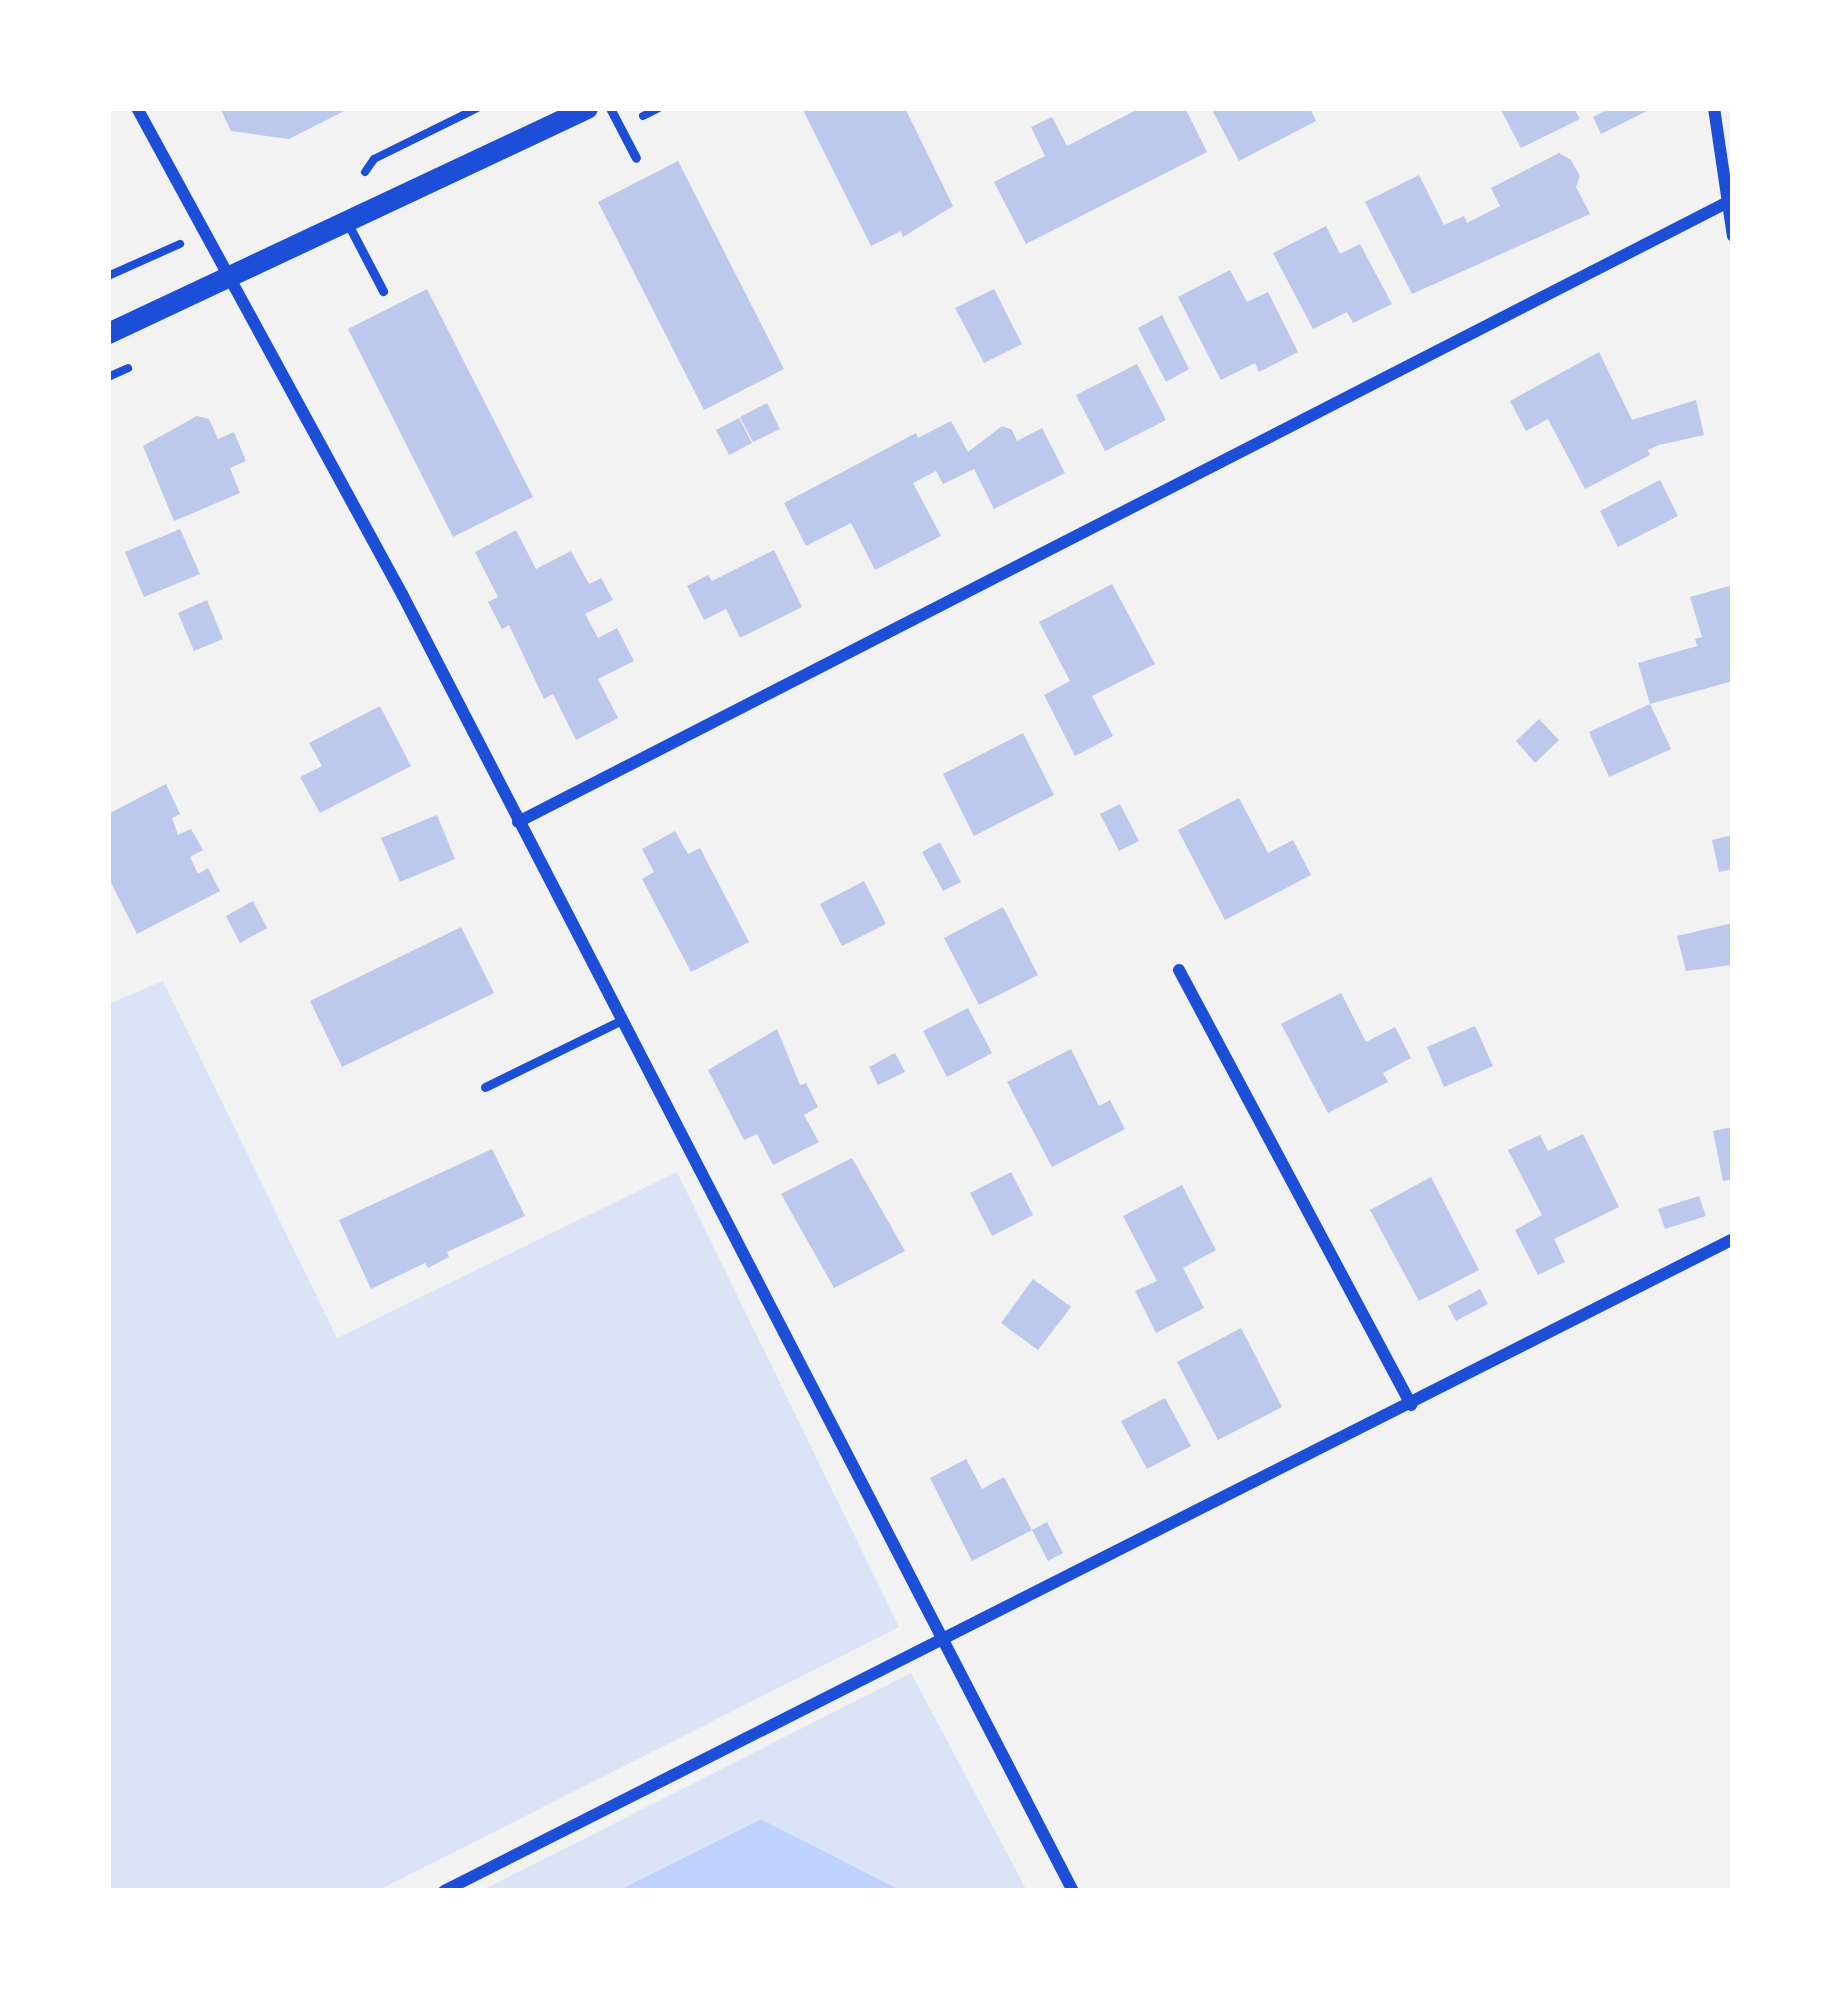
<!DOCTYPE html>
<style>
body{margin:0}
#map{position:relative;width:1841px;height:1999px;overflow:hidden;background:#f2f2f2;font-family:Figtree,sans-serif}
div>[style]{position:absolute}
.green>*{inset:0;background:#dbe4f7}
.water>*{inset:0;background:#bfd3fe}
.building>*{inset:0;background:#bdc9ec}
.path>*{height:8px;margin:-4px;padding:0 4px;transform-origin:4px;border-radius:4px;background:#1d4ed8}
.service>*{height:9px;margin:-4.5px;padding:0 4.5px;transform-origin:4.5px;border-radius:4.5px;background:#1d4ed8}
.minor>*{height:12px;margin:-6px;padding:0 6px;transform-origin:6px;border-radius:6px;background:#1d4ed8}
.tertiary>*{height:21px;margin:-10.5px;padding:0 10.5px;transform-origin:10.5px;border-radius:10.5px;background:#1d4ed8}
span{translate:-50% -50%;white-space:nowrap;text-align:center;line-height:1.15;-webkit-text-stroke:9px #fff;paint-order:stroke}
.frame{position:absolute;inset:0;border:111px solid #fff;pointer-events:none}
</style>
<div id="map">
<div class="green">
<i style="clip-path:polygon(163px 981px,337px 1338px,677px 1172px,899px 1627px,377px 1891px,108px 1891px,108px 1004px)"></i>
<i style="clip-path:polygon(911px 1673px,1027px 1891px,902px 1891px,761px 1819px,617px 1891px,481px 1891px)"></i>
</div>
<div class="water">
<i style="clip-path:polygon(761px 1819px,902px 1891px,617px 1891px)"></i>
</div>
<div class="building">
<i style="clip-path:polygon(220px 108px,350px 108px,289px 139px,231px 131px)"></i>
<i style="clip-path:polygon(802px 108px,905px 108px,953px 206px,903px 237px,901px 231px,871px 246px)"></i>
<i style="clip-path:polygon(1140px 108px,1185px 108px,1207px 152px,1026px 244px,994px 182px,1045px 156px,1031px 127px,1052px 117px,1067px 146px)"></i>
<i style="clip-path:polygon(1211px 108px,1310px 108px,1316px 121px,1239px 161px)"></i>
<i style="clip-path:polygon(1500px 108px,1574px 108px,1580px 119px,1521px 148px)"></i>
<i style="clip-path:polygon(1610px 108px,1653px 108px,1601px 134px,1593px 117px)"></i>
<i style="clip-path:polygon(1559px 153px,1571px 160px,1580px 176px,1576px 187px,1590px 214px,1412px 294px,1365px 202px,1419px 175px,1444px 225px,1464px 216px,1467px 223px,1500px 206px,1491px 188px)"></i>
<i style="clip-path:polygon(678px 161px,784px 369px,704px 410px,598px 202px)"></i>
<i style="clip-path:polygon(1326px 226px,1340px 254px,1360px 244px,1392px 304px,1353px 323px,1347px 312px,1313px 329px,1273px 253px)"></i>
<i style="clip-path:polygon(1230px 270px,1247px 302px,1268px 292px,1298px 352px,1259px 372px,1255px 363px,1221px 380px,1178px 297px)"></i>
<i style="clip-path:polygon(427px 289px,533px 497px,453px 537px,348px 329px)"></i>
<i style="clip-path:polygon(994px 289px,1022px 344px,984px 363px,955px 308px)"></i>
<i style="clip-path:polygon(1162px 315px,1189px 369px,1166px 382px,1138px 328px)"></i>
<i style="clip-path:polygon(1599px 352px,1632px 420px,1696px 400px,1704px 435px,1659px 445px,1648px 450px,1650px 455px,1585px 489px,1548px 419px,1526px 431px,1510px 401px)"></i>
<i style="clip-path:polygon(1137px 364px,1166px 420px,1105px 451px,1076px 395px)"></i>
<i style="clip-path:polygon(767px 403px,780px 429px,753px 442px,740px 417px)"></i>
<i style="clip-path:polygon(197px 416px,209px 419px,218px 439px,234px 432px,246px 461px,230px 468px,240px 493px,174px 521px,143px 446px)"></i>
<i style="clip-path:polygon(739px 418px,752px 443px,729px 455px,716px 430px)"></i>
<i style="clip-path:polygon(951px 421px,968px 452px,1002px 426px,1012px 430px,1017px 441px,1042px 428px,1065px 473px,994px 509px,974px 469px,943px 484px,936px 471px,913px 483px,941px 536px,875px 570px,851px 523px,806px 546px,784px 503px,916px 433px,918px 438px)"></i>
<i style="clip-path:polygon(1660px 480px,1678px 516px,1618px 547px,1600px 511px)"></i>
<i style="clip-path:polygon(180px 529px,200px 574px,144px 597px,125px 552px)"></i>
<i style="clip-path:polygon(516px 530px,536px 569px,571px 551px,589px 584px,601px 578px,613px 600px,585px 614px,598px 638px,617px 628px,634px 661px,598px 679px,618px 718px,576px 740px,553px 694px,544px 699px,509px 625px,502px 629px,488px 602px,498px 597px,475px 552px)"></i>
<i style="clip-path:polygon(774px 550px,802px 607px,740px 638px,726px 609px,704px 620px,687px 586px,708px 575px,712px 581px)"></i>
<i style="clip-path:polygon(1112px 584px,1155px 664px,1092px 696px,1113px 736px,1075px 756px,1044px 695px,1070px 681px,1039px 622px)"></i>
<i style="clip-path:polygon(1733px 585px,1733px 681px,1650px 704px,1638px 663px,1697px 646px,1695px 639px,1702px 637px,1690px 597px)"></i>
<i style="clip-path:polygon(207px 600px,223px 639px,194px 651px,178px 613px)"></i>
<i style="clip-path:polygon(1650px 704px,1671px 749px,1609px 777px,1589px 732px)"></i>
<i style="clip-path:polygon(380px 706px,411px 766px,320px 813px,300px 777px,322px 766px,309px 743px)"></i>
<i style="clip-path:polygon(1539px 719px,1559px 740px,1535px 763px,1516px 741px)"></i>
<i style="clip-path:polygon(1023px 733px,1054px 795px,974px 836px,943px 774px)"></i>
<i style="clip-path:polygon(166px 784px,180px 814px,172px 818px,178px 835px,191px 829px,203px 850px,190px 857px,198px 874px,208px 868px,220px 891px,137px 934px,108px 877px,108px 814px)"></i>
<i style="clip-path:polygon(1239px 798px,1268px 853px,1293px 840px,1311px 875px,1225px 920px,1178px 830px)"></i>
<i style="clip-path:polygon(1120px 804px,1139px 841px,1119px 851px,1100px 814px)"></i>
<i style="clip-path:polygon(437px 815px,455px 859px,400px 882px,381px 838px)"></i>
<i style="clip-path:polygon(675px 831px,688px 854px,700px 848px,749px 942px,691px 972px,642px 879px,654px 872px,642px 849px)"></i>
<i style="clip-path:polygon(1733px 835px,1733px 869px,1719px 872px,1712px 840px)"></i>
<i style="clip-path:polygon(940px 842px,961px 882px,943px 891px,922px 852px)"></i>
<i style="clip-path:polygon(864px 881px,886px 924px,842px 946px,820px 904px)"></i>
<i style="clip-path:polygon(253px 901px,267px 928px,240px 943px,226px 916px)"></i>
<i style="clip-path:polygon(1003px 907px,1038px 975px,979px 1005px,944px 938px)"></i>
<i style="clip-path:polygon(1733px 923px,1733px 965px,1686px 971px,1677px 936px)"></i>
<i style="clip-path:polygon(461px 927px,494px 993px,342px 1067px,310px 1001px)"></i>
<i style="clip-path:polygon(1341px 993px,1366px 1042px,1395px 1027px,1411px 1058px,1383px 1073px,1388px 1082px,1328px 1113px,1281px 1024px)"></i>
<i style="clip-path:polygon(968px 1008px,992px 1053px,947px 1077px,923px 1031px)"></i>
<i style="clip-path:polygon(1475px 1026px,1493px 1066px,1444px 1087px,1427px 1047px)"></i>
<i style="clip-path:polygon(777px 1029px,800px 1085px,806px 1083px,818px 1107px,804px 1115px,819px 1142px,773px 1165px,757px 1134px,744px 1140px,708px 1070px)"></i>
<i style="clip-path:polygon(1071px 1049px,1099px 1106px,1110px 1100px,1125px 1129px,1052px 1167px,1007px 1082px)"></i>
<i style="clip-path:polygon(895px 1053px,905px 1072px,878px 1085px,869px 1067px)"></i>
<i style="clip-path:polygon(1733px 1127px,1733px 1179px,1723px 1181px,1713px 1131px)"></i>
<i style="clip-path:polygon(1583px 1134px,1619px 1207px,1554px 1239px,1565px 1262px,1538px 1275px,1515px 1230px,1542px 1215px,1508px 1150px,1540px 1135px,1548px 1151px)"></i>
<i style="clip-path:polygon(492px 1149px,525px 1216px,447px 1252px,449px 1257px,428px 1268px,425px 1263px,371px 1289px,339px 1220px)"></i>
<i style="clip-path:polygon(852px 1158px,905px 1251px,834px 1288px,781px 1194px)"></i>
<i style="clip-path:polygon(1011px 1172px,1033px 1215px,992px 1236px,970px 1193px)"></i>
<i style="clip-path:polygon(1431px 1177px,1479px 1270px,1419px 1301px,1370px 1210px)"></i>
<i style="clip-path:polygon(1182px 1185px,1216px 1250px,1183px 1268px,1204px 1308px,1156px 1333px,1135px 1291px,1157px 1281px,1123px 1216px)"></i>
<i style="clip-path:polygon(1699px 1196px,1706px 1216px,1665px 1229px,1658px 1209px)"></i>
<i style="clip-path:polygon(1033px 1279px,1071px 1307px,1038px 1350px,1001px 1323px)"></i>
<i style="clip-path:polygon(1480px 1289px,1488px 1304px,1456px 1321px,1448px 1306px)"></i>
<i style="clip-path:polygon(1241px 1328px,1282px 1407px,1218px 1440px,1177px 1362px)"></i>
<i style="clip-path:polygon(1165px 1398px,1191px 1446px,1147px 1469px,1121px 1421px)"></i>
<i style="clip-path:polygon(966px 1459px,982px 1489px,1004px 1477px,1032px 1530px,972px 1561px,930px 1478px)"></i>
<i style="clip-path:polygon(1047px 1522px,1063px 1553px,1048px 1561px,1032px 1530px)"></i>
</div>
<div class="path">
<i style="left:643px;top:116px;width:18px;rotate:-27deg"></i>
<i style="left:365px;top:172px;width:16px;rotate:-55deg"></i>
<i style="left:374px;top:159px;width:115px;rotate:-26.3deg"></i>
<i style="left:108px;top:276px;width:79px;rotate:-24deg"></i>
<i style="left:108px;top:377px;width:22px;rotate:-24deg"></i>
</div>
<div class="service">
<i style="left:610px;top:108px;width:56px;rotate:62.5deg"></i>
<i style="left:347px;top:222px;width:78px;rotate:62.4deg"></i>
<i style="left:485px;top:1087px;width:153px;rotate:-26.1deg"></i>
</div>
<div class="minor">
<i style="left:137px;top:108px;width:554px;rotate:61.4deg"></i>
<i style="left:402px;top:594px;width:1460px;rotate:62.65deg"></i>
<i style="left:1714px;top:108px;width:129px;rotate:81.6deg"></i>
<i style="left:518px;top:822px;width:1357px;rotate:-27.13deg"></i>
<i style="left:1179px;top:970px;width:493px;rotate:61.9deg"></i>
<i style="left:444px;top:1891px;width:1445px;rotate:-26.83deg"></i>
</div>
<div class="tertiary">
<i style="left:108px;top:333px;width:529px;rotate:-25.16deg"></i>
</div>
<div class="frame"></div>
</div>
